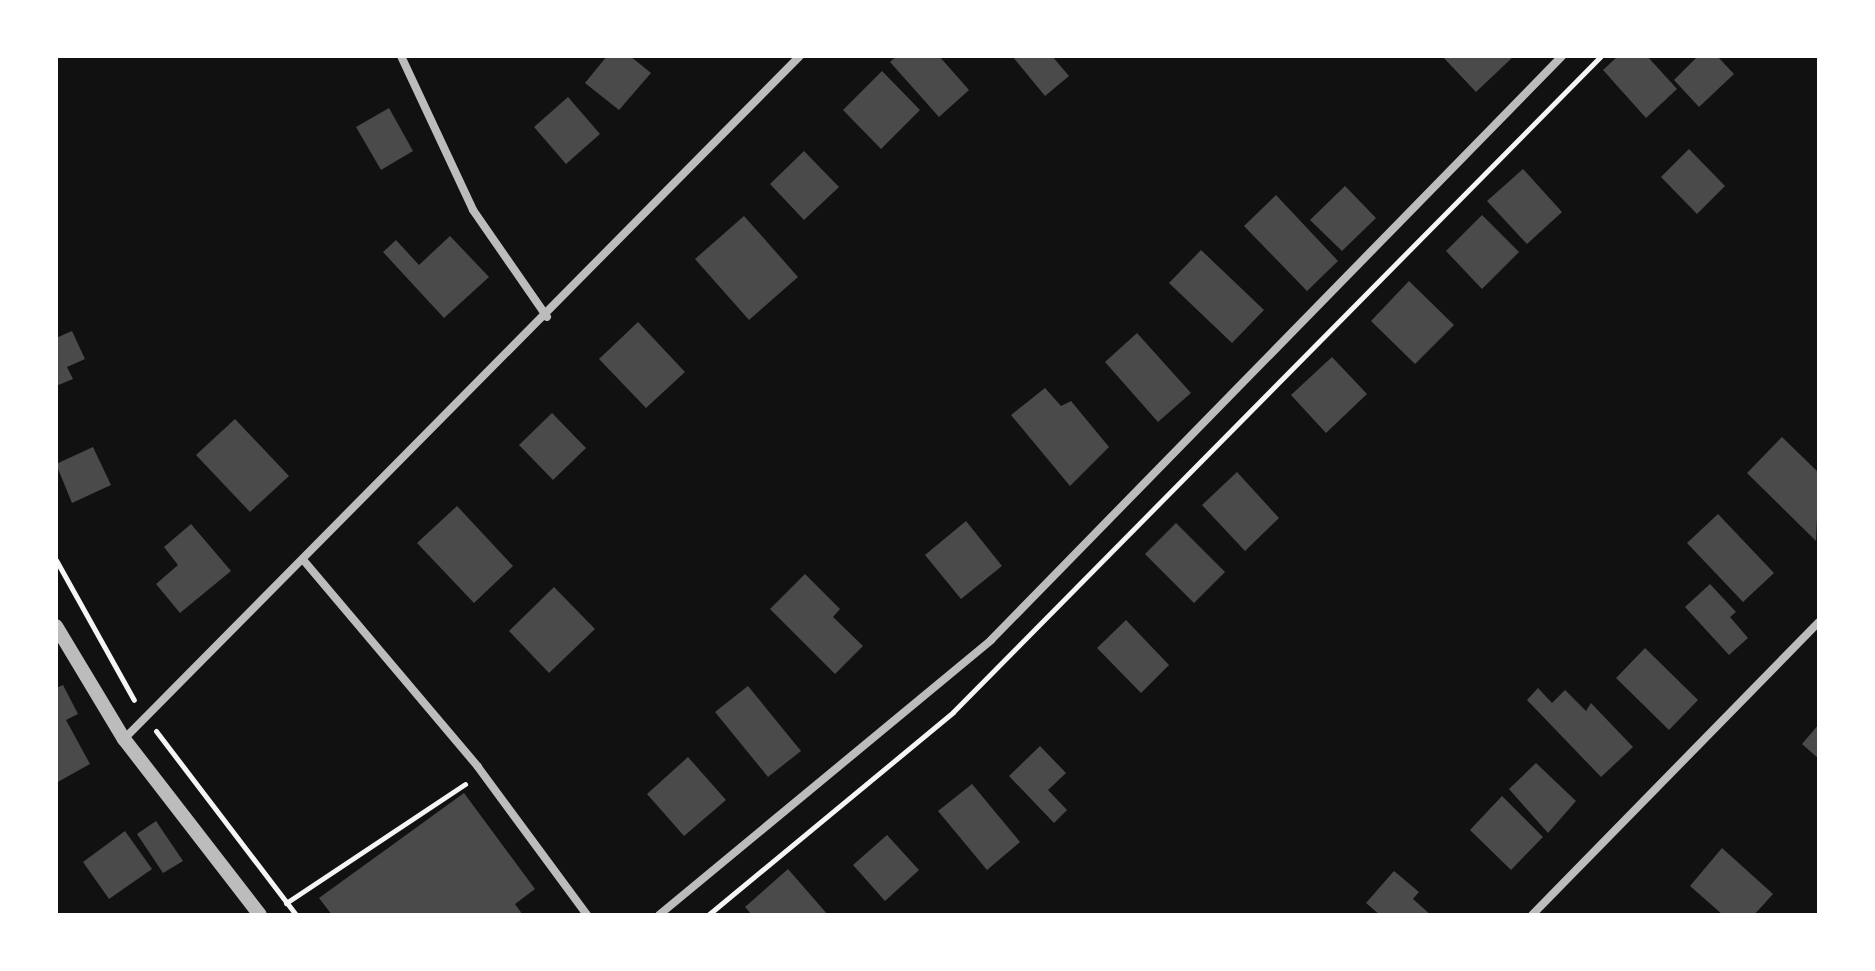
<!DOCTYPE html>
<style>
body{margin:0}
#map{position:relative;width:1875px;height:971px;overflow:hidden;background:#111;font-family:"Sofia Sans Condensed",sans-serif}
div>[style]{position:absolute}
.building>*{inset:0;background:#4a4a4a}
.path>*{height:5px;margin:-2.5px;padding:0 2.5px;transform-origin:2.5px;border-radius:2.5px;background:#f5f5f5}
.minor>*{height:8px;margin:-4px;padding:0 4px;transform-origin:4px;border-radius:4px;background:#bcbcbc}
.tertiary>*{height:14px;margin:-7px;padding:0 7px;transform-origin:7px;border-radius:7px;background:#bcbcbc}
span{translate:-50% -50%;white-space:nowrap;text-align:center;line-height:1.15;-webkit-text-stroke:7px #fff;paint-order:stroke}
.frame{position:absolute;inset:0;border:58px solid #fff;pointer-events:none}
</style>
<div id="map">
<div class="building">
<i style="clip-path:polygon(607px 56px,630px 56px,651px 73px,619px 110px,585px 83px)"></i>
<i style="clip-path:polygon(897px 56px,939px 56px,969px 90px,939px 117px,890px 62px)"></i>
<i style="clip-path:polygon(1012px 56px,1052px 56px,1069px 76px,1045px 96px)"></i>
<i style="clip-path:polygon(1442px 56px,1514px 56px,1476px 92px)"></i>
<i style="clip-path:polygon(1618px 56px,1647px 56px,1677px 89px,1646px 118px,1603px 70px)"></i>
<i style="clip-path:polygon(1698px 56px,1717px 56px,1734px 74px,1699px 107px,1674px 80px)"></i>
<i style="clip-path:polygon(882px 71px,920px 110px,881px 149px,843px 110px)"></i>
<i style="clip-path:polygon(568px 97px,600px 134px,566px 164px,534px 127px)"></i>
<i style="clip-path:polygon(389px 108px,413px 151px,381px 170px,356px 127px)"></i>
<i style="clip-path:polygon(1689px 149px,1725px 186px,1697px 214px,1661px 177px)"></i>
<i style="clip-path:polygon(804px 151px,839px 187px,804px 220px,770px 184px)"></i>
<i style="clip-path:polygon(1523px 169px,1562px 212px,1527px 244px,1487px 201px)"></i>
<i style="clip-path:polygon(1345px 186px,1376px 218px,1342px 251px,1310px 220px)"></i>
<i style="clip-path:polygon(1276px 195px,1338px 261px,1307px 291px,1244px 226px)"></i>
<i style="clip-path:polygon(1482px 215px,1519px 252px,1482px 289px,1446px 251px)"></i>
<i style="clip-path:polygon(744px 216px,798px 277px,749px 320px,695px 259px)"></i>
<i style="clip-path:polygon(450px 236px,489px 277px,444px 318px,383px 252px,396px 240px,419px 265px)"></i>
<i style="clip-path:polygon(1201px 250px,1264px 310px,1232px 343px,1169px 283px)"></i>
<i style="clip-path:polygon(1409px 281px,1454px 325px,1415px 364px,1371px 321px)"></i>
<i style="clip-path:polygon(638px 322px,685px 372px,646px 408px,599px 359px)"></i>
<i style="clip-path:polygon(72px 331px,85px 359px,67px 367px,73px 379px,56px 386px,56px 338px)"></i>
<i style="clip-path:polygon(1137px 333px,1191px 393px,1158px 422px,1105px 362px)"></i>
<i style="clip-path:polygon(1332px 357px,1367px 394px,1326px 433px,1291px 395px)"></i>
<i style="clip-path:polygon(1045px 388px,1061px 406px,1071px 401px,1109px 447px,1070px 486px,1011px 415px)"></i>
<i style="clip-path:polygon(552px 413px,586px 448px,553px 480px,519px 445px)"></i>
<i style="clip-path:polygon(235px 419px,289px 476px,250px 512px,196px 455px)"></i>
<i style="clip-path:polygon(1782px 437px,1819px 473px,1816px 541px,1747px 473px)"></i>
<i style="clip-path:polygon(93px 447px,111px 485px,72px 503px,56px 464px)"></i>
<i style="clip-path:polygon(1237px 472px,1279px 518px,1245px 551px,1202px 505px)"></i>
<i style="clip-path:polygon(457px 506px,513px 566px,474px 603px,417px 543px)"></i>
<i style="clip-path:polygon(1718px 514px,1774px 573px,1743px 602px,1687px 543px)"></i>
<i style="clip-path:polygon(966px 521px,1002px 566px,961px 599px,925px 555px)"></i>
<i style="clip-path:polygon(1176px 523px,1225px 572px,1194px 603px,1145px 554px)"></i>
<i style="clip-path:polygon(191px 524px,231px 571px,180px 613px,156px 584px,178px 565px,164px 547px)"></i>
<i style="clip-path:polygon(805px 574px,840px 609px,833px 617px,863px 646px,835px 674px,770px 609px)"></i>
<i style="clip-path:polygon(1710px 584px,1736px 612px,1730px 617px,1748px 638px,1729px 655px,1685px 607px)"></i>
<i style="clip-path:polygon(554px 587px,595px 629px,549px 673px,509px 631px)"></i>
<i style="clip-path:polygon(1126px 620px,1169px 665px,1141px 693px,1097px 648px)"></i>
<i style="clip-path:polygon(1645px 648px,1698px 700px,1669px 730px,1616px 678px)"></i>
<i style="clip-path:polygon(63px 685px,78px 714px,66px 720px,90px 764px,56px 783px,56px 688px)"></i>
<i style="clip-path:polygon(748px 686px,801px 751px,768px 777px,715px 712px)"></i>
<i style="clip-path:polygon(1538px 688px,1552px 703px,1565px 690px,1586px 711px,1591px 703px,1633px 747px,1601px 777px,1527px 700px)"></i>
<i style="clip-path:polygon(1819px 724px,1819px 759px,1802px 744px)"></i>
<i style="clip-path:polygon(1040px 746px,1066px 773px,1048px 790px,1067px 810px,1054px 823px,1009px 776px)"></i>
<i style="clip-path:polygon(688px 757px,726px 800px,684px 836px,647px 794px)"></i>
<i style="clip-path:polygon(1536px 763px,1576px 801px,1548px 833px,1509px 789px)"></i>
<i style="clip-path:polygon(972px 784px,1020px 842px,987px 870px,938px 811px)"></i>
<i style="clip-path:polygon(464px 793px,535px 889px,515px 904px,523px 915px,332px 915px,319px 898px)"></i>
<i style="clip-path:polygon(1502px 796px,1543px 837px,1511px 870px,1470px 830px)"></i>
<i style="clip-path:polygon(156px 821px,183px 861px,163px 873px,137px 834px)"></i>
<i style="clip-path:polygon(125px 831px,152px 869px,109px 899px,83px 862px)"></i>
<i style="clip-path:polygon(887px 835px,919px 870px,885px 901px,853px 865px)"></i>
<i style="clip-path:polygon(1722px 848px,1773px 894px,1754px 915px,1723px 915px,1690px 886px)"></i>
<i style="clip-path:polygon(788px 869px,828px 915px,752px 915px,745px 907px)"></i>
<i style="clip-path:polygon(1394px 871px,1419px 892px,1413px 899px,1431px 915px,1380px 915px,1366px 903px)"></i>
</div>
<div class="path">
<i style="left:56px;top:560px;width:160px;rotate:60.9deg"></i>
<i style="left:156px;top:731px;width:231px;rotate:52.7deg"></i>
<i style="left:286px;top:903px;width:215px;rotate:-33.6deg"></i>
<i style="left:708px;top:915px;width:318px;rotate:-39.6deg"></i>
<i style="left:953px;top:712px;width:922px;rotate:-45.35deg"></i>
</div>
<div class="minor">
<i style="left:401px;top:56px;width:170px;rotate:64.9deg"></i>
<i style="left:473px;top:210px;width:130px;rotate:55.3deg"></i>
<i style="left:305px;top:562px;width:268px;rotate:49.8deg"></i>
<i style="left:478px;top:767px;width:184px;rotate:53.6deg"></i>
<i style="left:124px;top:739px;width:961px;rotate:-45.3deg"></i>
<i style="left:659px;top:915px;width:431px;rotate:-39.6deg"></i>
<i style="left:991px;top:640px;width:817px;rotate:-45.64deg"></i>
<i style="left:1532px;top:915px;width:410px;rotate:-45.6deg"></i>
</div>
<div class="tertiary">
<i style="left:56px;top:626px;width:132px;rotate:59deg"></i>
<i style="left:124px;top:739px;width:222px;rotate:52.3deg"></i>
</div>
<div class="frame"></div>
</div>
